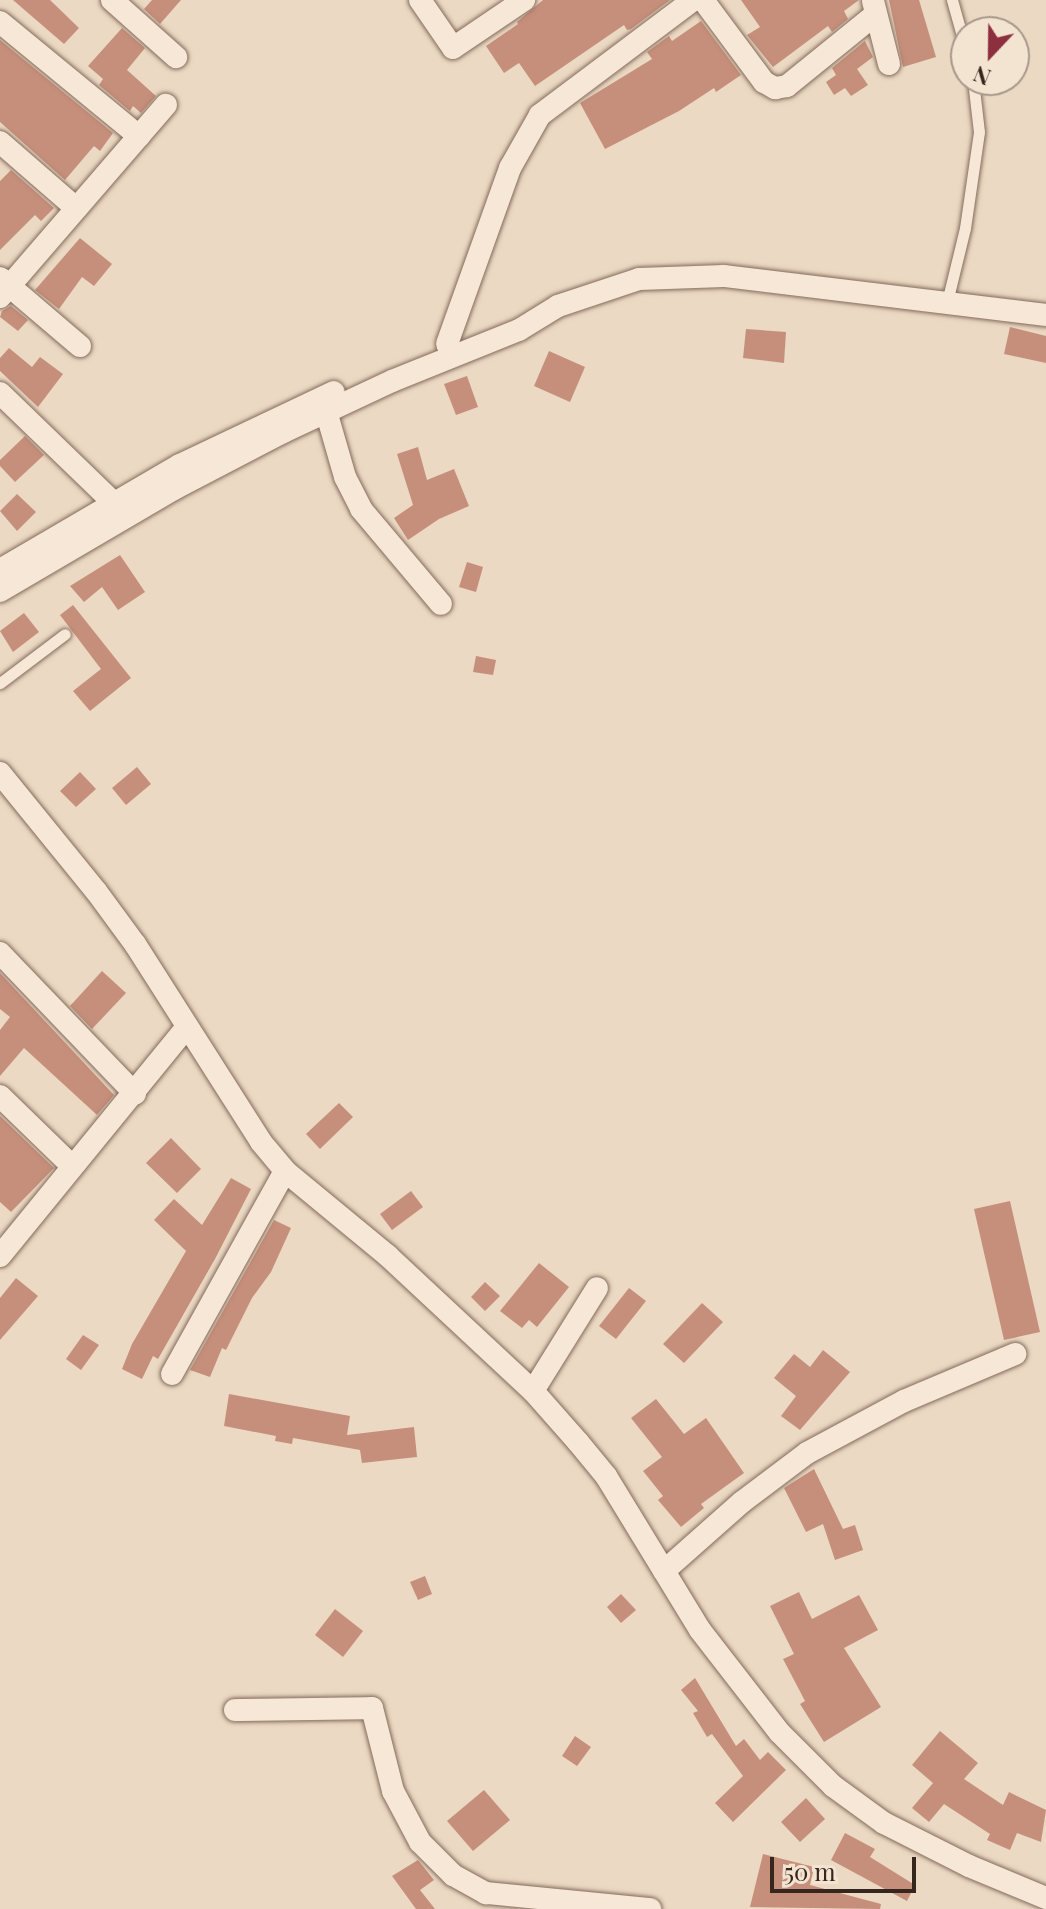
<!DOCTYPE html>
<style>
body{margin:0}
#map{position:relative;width:1046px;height:1909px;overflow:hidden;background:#ebd9c3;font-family:"Playfair Display",serif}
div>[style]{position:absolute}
.building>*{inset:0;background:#c68f7b}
.roads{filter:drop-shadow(0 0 2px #846a5b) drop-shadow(0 0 2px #846a5b)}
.service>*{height:11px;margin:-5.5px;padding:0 5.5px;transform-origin:5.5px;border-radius:5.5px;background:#f6e7d6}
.minor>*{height:22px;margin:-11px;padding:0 11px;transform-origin:11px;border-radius:11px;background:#f6e7d6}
span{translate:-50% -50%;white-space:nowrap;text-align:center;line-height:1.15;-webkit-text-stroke:6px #f3e4d2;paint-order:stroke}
.north{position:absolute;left:950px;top:16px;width:80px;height:80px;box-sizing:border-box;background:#f3e4d2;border:2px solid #a7988a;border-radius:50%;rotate:202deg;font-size:22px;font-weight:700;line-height:32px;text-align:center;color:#35261e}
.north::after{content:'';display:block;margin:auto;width:28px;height:36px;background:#8e2f3f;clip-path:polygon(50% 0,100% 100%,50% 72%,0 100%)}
.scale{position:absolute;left:770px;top:1857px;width:146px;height:36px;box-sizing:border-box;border:4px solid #35261e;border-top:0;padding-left:10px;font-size:24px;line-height:28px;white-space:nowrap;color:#35261e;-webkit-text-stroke:6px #f3e4d2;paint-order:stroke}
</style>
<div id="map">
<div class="building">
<i style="clip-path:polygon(13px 0,50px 0,79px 28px,64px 44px)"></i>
<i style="clip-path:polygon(152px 0,181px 0,160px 24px,144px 9px)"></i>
<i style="clip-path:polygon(543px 0,670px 0,631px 29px,627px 30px,624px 25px,535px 86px,519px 63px,504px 73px,486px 46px,518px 24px,517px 22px)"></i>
<i style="clip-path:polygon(741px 0,859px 0,844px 11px,848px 19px,832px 32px,828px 26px,773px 67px,747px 35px,760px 27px)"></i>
<i style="clip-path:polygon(889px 0,919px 0,936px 57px,903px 67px)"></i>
<i style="clip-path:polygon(701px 21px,741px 75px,716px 92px,714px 88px,679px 111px,605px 149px,580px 103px,652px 59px,647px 52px,669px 36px,672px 41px)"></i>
<i style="clip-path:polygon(122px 28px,145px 48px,127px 70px,156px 96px,141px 113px,133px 106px,130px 111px,99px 85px,103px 79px,88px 66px)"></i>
<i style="clip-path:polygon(0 40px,113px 133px,100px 151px,94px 146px,65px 180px,0 122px)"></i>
<i style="clip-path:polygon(865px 41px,873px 57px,857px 69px,868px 85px,851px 96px,845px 88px,834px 95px,826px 82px,836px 75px,832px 68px)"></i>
<i style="clip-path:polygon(11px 170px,54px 208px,41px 221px,35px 215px,0 250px,0 181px)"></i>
<i style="clip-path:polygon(80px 238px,112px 264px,94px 286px,82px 277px,59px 309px,35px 290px)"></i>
<i style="clip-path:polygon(11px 306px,28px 320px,18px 331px,0 317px,2px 311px)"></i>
<i style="clip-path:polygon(1010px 327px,1046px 336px,1046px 363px,1004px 354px)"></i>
<i style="clip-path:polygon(746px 329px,786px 332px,784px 363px,743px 358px)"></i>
<i style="clip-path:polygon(9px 348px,32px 367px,40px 357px,63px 374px,38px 407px,0 371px,0 358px)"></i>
<i style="clip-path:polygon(549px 351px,585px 367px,570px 402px,534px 386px)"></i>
<i style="clip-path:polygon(467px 376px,478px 407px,456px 415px,444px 384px)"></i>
<i style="clip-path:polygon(25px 436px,44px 455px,15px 482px,0 466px,0 460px)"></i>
<i style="clip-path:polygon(418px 447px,427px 480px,454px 469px,469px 506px,439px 519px,408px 540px,394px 518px,413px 505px,397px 454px)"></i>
<i style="clip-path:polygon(17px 494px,36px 512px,17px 531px,0 511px)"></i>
<i style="clip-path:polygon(120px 555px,145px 592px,118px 610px,102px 587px,84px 602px,70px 586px)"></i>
<i style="clip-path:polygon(467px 562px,483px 567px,476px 592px,459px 587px)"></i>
<i style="clip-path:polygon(73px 605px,131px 678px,90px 711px,73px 691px,101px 669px,60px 615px)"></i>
<i style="clip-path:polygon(24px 613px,39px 632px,13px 652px,0 631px)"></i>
<i style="clip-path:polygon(476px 656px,496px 660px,493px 675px,473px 672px)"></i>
<i style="clip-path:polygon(137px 767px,151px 784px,126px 805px,112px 788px)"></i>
<i style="clip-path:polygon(80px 772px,96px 789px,76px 807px,60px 791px)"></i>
<i style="clip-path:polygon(102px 971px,126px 993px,92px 1029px,70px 1006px)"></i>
<i style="clip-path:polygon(0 973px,114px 1095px,97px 1115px,24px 1048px,0 1076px,0 1030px,10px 1017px,0 1009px)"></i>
<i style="clip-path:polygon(339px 1103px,353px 1117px,320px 1149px,306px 1134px)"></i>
<i style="clip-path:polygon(0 1116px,54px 1168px,11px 1212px,0 1202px)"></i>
<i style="clip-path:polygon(171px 1138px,201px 1169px,177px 1193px,146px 1163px)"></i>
<i style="clip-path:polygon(231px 1178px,251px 1189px,215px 1259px,158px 1359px,153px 1356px,142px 1379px,122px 1369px,132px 1344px,186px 1251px,154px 1220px,174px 1199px,202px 1225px)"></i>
<i style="clip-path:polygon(411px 1191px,423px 1207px,392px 1230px,380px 1214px)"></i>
<i style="clip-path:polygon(1010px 1201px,1040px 1332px,1004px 1340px,974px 1209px)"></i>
<i style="clip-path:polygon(274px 1220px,291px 1228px,271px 1272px,252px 1298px,226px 1350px,222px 1348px,210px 1377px,190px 1370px)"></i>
<i style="clip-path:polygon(539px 1263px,569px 1287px,537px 1327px,529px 1320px,522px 1328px,500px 1311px)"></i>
<i style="clip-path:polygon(16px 1278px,38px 1296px,0 1340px,0 1298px)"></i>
<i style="clip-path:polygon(485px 1282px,500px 1296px,485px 1311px,471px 1297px)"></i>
<i style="clip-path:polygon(629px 1288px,646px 1301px,616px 1339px,599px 1326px)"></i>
<i style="clip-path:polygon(702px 1303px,723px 1322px,684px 1363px,663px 1344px)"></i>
<i style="clip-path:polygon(83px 1335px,99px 1345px,81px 1370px,66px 1359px)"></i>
<i style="clip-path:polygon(823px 1350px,850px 1372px,800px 1430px,781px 1416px,796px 1396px,774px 1378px,794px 1354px,810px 1367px)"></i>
<i style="clip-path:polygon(229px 1394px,350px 1416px,347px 1435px,414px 1427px,417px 1457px,362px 1463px,360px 1450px,293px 1438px,292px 1444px,275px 1441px,276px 1436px,224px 1426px)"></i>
<i style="clip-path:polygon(656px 1399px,684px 1434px,706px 1418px,744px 1473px,701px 1504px,704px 1508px,681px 1527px,658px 1500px,663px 1496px,643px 1471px,662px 1457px,631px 1418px)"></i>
<i style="clip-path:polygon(814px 1469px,843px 1529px,855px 1525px,863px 1550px,835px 1560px,823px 1524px,806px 1532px,784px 1488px)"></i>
<i style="clip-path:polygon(425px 1576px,432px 1594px,418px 1600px,410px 1582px)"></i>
<i style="clip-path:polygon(799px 1592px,812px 1619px,859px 1595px,878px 1630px,844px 1648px,881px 1707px,824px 1742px,800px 1704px,805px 1701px,783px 1659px,794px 1654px,770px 1606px)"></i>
<i style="clip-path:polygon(621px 1594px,636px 1610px,621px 1623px,607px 1607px)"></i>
<i style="clip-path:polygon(335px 1609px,363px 1631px,343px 1657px,315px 1635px)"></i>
<i style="clip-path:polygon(695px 1678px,736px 1746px,744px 1739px,760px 1760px,768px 1752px,786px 1770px,733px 1822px,715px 1803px,743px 1776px,712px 1734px,707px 1737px,693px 1713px,698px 1711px,681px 1690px)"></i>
<i style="clip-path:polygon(940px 1731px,978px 1763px,964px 1779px,1003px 1805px,1009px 1792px,1046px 1810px,1041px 1842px,1017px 1833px,1010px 1850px,987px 1840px,990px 1834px,944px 1804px,929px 1822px,912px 1808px,933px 1783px,912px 1765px)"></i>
<i style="clip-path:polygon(575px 1736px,591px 1747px,577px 1766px,562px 1756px)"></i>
<i style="clip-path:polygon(484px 1790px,510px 1820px,473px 1851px,447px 1821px)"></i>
<i style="clip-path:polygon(806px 1798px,825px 1819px,800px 1842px,781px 1822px)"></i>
<i style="clip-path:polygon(845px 1833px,875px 1849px,870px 1857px,915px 1885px,907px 1901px,831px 1860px)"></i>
<i style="clip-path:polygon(763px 1854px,814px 1867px,810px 1885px,881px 1904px,880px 1909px,750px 1907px)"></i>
<i style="clip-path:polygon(418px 1860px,434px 1880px,420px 1890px,435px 1909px,416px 1909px,392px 1876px)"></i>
</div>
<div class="roads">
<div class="service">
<i style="left:952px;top:0;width:52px;rotate:74.4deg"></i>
<i style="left:947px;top:302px;width:76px;rotate:-76.3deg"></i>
<i style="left:965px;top:228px;width:97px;rotate:-81.7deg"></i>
<i style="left:979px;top:132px;width:52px;rotate:-96.6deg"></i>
<i style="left:0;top:683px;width:81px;rotate:-37deg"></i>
</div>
<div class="minor">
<i style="left:112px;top:0;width:86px;rotate:41.7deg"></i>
<i style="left:420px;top:0;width:58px;rotate:55.5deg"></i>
<i style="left:453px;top:48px;width:86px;rotate:-34.1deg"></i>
<i style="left:703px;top:0;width:102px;rotate:53.4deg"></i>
<i style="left:764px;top:82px;width:13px;rotate:29deg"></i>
<i style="left:775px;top:88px;width:12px;rotate:-9deg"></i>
<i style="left:787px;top:86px;width:114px;rotate:-39deg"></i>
<i style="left:873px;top:1px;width:65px;rotate:75.7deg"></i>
<i style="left:0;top:22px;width:180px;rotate:39.4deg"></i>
<i style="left:0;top:142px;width:101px;rotate:41deg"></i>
<i style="left:0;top:278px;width:105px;rotate:40.4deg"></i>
<i style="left:0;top:297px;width:254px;rotate:-49.2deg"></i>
<i style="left:447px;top:344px;width:187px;rotate:-70.3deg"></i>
<i style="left:510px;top:168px;width:61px;rotate:-60.5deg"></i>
<i style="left:540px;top:115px;width:191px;rotate:-36.9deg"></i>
<i style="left:0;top:393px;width:157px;rotate:44deg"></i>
<i style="left:326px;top:411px;width:69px;rotate:73.9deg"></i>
<i style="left:345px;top:477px;width:36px;rotate:63deg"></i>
<i style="left:361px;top:509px;width:124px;rotate:49.9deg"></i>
<i style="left:0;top:570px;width:208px;rotate:-30.3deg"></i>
<i style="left:180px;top:465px;width:170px;rotate:-25.4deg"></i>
<i style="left:0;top:591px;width:202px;rotate:-30.4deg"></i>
<i style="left:174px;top:489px;width:123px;rotate:-27.6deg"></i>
<i style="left:283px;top:432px;width:120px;rotate:-25.1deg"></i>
<i style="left:392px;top:381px;width:137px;rotate:-21.9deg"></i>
<i style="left:519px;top:330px;width:46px;rotate:-31.6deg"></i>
<i style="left:558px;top:306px;width:85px;rotate:-18.4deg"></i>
<i style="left:639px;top:279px;width:85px;rotate:-2deg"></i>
<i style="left:724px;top:276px;width:324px;rotate:6.9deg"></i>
<i style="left:0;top:773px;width:152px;rotate:50.9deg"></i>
<i style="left:96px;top:891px;width:66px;rotate:53.7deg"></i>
<i style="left:135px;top:944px;width:235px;rotate:57.5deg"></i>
<i style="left:261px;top:1142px;width:38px;rotate:50deg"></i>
<i style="left:285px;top:1171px;width:134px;rotate:39.5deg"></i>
<i style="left:388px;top:1256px;width:198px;rotate:43deg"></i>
<i style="left:533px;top:1391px;width:68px;rotate:48.6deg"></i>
<i style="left:578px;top:1442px;width:44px;rotate:50.5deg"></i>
<i style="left:606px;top:1476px;width:180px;rotate:58.6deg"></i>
<i style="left:700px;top:1630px;width:130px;rotate:52.2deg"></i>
<i style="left:780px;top:1733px;width:75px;rotate:45deg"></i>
<i style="left:833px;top:1786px;width:63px;rotate:36deg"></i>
<i style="left:884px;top:1823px;width:95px;rotate:26.8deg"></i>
<i style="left:969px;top:1866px;width:83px;rotate:22.6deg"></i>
<i style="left:0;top:953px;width:195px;rotate:46.2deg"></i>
<i style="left:0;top:1096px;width:100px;rotate:44.2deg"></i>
<i style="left:0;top:1256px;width:296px;rotate:-50.8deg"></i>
<i style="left:172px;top:1374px;width:232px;rotate:-60.9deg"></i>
<i style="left:533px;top:1391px;width:121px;rotate:-58.1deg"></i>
<i style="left:664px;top:1571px;width:104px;rotate:-41.5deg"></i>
<i style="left:742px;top:1502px;width:81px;rotate:-37deg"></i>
<i style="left:807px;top:1453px;width:110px;rotate:-28.2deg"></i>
<i style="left:904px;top:1401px;width:121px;rotate:-22.9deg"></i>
<i style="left:235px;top:1710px;width:137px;rotate:-0.8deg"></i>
<i style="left:372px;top:1708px;width:86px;rotate:75.8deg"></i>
<i style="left:393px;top:1791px;width:58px;rotate:62.1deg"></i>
<i style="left:420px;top:1842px;width:47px;rotate:45deg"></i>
<i style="left:453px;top:1875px;width:38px;rotate:29deg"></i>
<i style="left:486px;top:1893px;width:165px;rotate:5.6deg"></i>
</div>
</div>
<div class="north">N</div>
<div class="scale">50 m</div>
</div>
